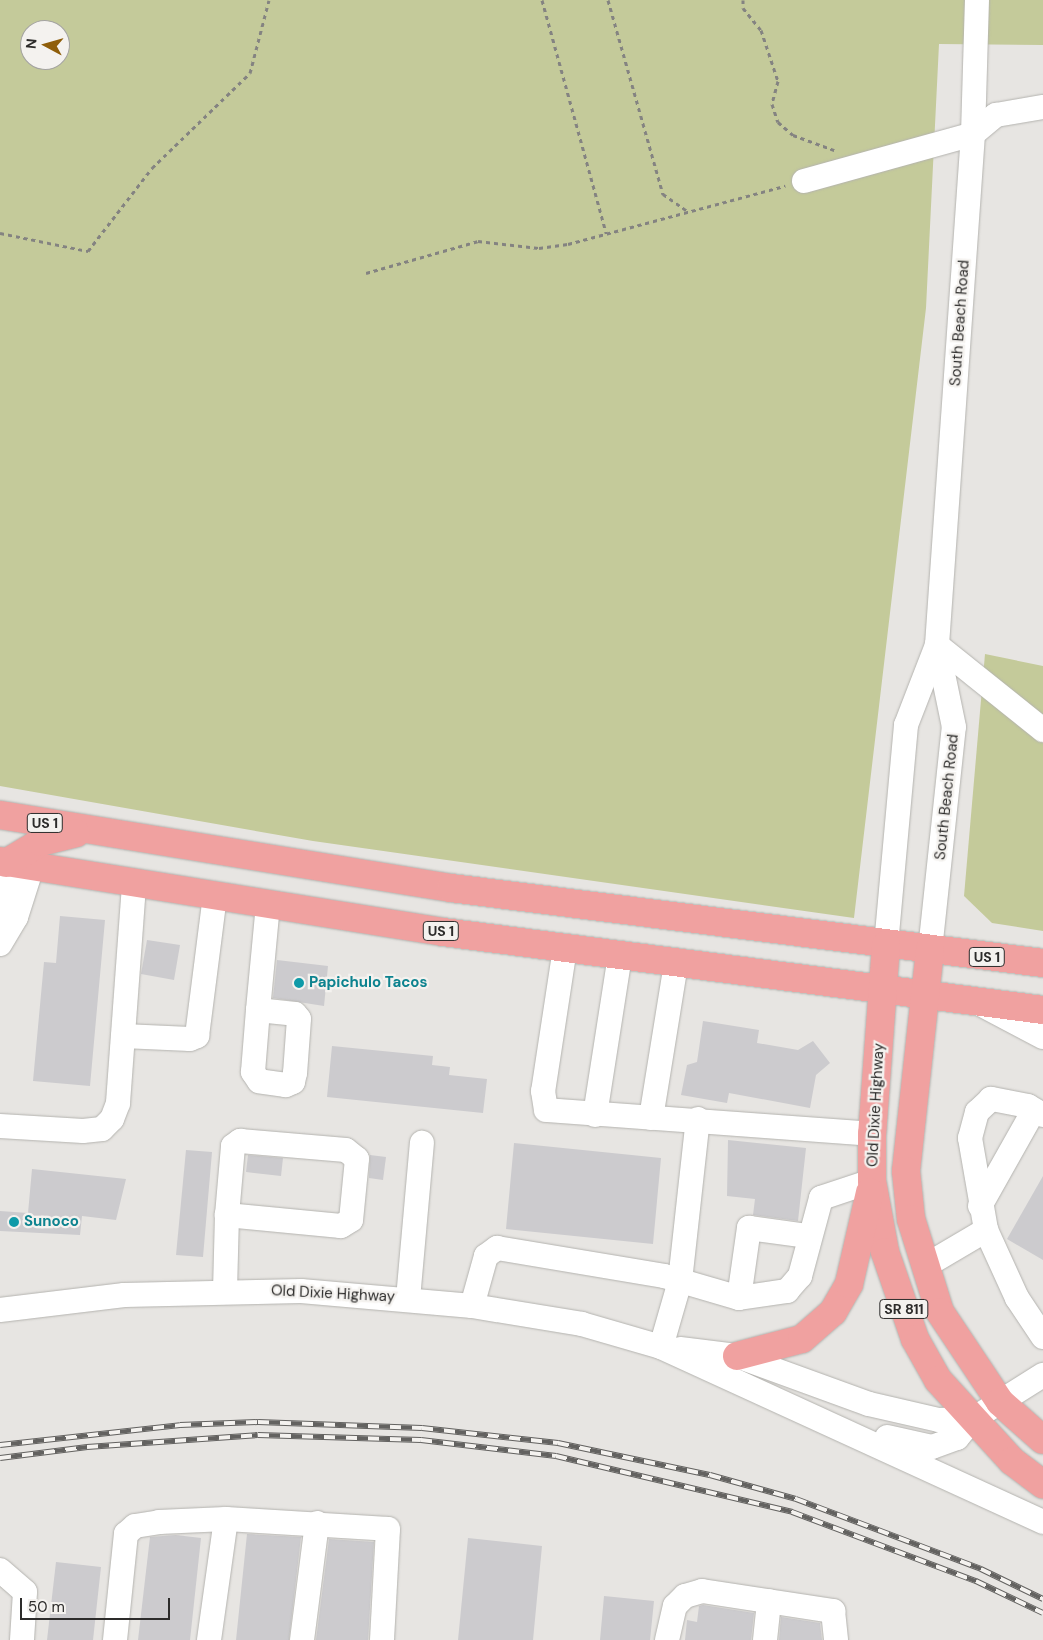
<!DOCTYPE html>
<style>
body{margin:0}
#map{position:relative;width:1043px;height:1640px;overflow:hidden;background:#e7e5e2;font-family:"DM Sans",sans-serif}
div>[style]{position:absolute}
.green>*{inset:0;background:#c4ca9a}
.building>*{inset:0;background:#cccbce}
.path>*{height:3px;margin-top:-1.5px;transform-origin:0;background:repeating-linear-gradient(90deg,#848381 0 4px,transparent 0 8px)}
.roads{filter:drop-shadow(0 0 1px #b4b3af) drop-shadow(0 0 1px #b4b3af)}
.minor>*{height:24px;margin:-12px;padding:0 12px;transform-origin:12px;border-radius:12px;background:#fff}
.major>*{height:28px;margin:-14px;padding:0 14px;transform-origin:14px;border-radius:14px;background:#f0a1a0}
.rail>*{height:5.5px;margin-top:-2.75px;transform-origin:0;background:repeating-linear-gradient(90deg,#f4f2ef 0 11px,#636260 0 22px);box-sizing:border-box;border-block:1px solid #636260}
.dots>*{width:14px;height:14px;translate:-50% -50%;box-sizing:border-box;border:2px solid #f4f2ef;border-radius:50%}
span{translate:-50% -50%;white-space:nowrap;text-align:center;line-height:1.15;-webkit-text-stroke:4.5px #f4f2ef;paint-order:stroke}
.shield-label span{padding:1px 4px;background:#f4f2ef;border:1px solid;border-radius:4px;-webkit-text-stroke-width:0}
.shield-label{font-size:14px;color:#2d2c2b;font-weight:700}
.street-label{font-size:15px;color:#2d2c2b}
.culture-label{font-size:15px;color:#0d838f;font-weight:700}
.left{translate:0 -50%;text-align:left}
.north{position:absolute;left:20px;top:20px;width:50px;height:50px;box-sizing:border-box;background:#f4f2ef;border:1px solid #a4a3a1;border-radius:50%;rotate:276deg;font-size:14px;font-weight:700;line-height:20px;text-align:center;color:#2d2c2b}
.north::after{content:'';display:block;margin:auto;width:18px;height:22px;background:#8f5e0a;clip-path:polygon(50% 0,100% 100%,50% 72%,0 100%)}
.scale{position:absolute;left:20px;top:1598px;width:150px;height:22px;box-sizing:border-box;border:2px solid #2d2c2b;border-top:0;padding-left:6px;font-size:15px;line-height:18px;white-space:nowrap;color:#2d2c2b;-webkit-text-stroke:4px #f4f2ef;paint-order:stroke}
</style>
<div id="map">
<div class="green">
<i style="clip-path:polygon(evenodd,0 0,1043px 0,1043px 45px,939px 44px,926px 308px,854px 918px,313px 841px,0 786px,0 0,30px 30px,60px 30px,60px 60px,30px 60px,30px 30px)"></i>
<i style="clip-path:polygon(985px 654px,1043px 666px,1043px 931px,992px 923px,964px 896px)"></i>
</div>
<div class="building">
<i style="clip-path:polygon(60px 916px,105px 920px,90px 1086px,33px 1081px,44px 962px,56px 963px)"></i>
<i style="clip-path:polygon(147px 940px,180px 945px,174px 980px,141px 974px)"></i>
<i style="clip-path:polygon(277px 960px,328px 966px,324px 1006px,273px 998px)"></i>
<i style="clip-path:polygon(703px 1021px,759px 1030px,757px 1043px,798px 1050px,813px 1041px,830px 1063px,816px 1075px,810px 1108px,729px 1093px,727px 1103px,681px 1095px,687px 1065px,697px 1062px)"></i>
<i style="clip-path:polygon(332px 1046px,433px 1056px,432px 1065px,450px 1067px,449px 1075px,487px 1079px,483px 1113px,327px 1097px)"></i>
<i style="clip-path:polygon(728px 1140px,806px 1148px,798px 1221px,753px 1215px,755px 1199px,727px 1196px)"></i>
<i style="clip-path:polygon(514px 1143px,661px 1158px,653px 1244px,506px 1229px)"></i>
<i style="clip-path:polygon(186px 1150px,212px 1152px,203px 1257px,176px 1255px)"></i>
<i style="clip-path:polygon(248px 1155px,283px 1158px,281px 1176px,246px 1172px)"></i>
<i style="clip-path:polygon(370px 1155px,386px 1157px,383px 1180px,369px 1178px)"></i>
<i style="clip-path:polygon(32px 1169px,126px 1179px,116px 1220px,82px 1216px,80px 1235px,0 1231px,0 1211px,28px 1213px)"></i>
<i style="clip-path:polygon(1043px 1176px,1043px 1260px,1007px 1239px)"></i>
<i style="clip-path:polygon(247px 1534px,301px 1537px,289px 1640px,236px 1640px)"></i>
<i style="clip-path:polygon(176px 1535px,201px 1538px,190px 1640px,138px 1640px,150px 1537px)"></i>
<i style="clip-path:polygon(468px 1538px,542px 1546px,533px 1640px,458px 1640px)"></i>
<i style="clip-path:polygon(329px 1539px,374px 1542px,368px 1640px,316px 1640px)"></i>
<i style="clip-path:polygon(56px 1562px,101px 1567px,93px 1640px,47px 1640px)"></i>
<i style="clip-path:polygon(604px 1596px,654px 1601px,650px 1640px,600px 1640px)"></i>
<i style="clip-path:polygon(703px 1605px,754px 1613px,751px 1640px,685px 1640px,687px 1620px,697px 1622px,699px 1606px)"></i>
<i style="clip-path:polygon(781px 1617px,820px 1623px,822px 1640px,779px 1640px)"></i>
</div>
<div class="path">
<i style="left:542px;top:0;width:242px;rotate:74.6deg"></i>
<i style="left:608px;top:0;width:202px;rotate:74.2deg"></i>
<i style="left:663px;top:194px;width:29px;rotate:35deg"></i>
<i style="left:743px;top:0;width:8px;rotate:90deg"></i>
<i style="left:743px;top:8px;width:28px;rotate:51deg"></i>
<i style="left:761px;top:30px;width:54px;rotate:71.6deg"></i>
<i style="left:778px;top:81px;width:24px;rotate:105deg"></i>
<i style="left:772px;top:104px;width:19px;rotate:72deg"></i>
<i style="left:778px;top:122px;width:20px;rotate:41deg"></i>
<i style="left:793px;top:135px;width:44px;rotate:20.1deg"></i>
<i style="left:0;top:233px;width:90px;rotate:11.6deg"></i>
<i style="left:88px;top:251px;width:105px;rotate:-52.4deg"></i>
<i style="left:152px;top:168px;width:136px;rotate:-44.1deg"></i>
<i style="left:250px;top:73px;width:75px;rotate:-75.4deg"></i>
<i style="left:366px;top:273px;width:116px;rotate:-15.9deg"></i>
<i style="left:478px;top:241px;width:61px;rotate:6.5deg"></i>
<i style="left:539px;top:248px;width:29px;rotate:-8deg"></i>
<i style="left:568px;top:244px;width:225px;rotate:-15deg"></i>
</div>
<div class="roads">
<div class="minor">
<i style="left:804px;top:181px;width:175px;rotate:-15.5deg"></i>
<i style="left:973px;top:134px;width:30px;rotate:-40deg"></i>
<i style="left:996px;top:115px;width:48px;rotate:-9.7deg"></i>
<i style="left:937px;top:645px;width:136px;rotate:38.7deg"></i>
<i style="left:0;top:917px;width:54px;rotate:-83.7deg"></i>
<i style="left:0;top:944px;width:31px;rotate:-59deg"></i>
<i style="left:16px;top:917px;width:52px;rotate:-72.3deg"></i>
<i style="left:886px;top:945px;width:221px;rotate:-84.8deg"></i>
<i style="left:906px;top:725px;width:86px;rotate:-68.8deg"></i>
<i style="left:565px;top:948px;width:145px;rotate:98.7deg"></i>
<i style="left:543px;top:1091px;width:19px;rotate:81deg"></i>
<i style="left:546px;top:1110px;width:327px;rotate:4.2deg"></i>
<i style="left:930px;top:950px;width:224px;rotate:-83.9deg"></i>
<i style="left:954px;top:727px;width:84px;rotate:-101.7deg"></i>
<i style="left:937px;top:645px;width:512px;rotate:-85.97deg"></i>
<i style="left:973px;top:134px;width:134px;rotate:-88.3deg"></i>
<i style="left:982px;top:1005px;width:69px;rotate:27.7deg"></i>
<i style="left:258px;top:1010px;width:37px;rotate:6deg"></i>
<i style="left:295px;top:1014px;width:6px;rotate:51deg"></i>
<i style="left:299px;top:1019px;width:54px;rotate:94.2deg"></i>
<i style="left:295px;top:1073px;width:9px;rotate:103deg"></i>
<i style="left:293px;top:1082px;width:8px;rotate:157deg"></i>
<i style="left:286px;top:1085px;width:27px;rotate:-172deg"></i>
<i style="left:259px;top:1081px;width:11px;rotate:-124deg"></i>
<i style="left:253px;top:1072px;width:62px;rotate:-85.4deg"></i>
<i style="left:258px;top:1010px;width:106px;rotate:-84.6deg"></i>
<i style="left:123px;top:1036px;width:67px;rotate:2.6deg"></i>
<i style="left:190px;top:1039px;width:8px;rotate:-23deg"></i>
<i style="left:197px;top:1036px;width:141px;rotate:-82.7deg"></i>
<i style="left:595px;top:1115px;width:161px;rotate:-81.1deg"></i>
<i style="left:1043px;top:1115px;width:17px;rotate:-149deg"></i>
<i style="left:1028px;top:1106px;width:38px;rotate:-169deg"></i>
<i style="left:991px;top:1099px;width:19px;rotate:137deg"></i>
<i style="left:977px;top:1112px;width:27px;rotate:105deg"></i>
<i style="left:970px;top:1138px;width:93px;rotate:80.1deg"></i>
<i style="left:986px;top:1230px;width:75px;rotate:65.5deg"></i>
<i style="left:1017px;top:1298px;width:47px;rotate:56.3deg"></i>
<i style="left:651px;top:1118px;width:157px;rotate:-80.8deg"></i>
<i style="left:0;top:1126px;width:83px;rotate:3.4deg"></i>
<i style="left:83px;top:1131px;width:19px;rotate:-6deg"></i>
<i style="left:102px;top:1129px;width:14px;rotate:-45deg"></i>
<i style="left:112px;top:1119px;width:17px;rotate:-69deg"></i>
<i style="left:118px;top:1103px;width:221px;rotate:-85.8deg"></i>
<i style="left:980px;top:1206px;width:110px;rotate:-60.6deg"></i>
<i style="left:925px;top:1266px;width:71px;rotate:-30.5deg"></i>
<i style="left:225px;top:1291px;width:76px;rotate:-88.5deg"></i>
<i style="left:227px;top:1215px;width:69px;rotate:-85deg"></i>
<i style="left:233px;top:1146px;width:9px;rotate:-36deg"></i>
<i style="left:240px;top:1141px;width:106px;rotate:4.9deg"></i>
<i style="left:346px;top:1150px;width:14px;rotate:39deg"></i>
<i style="left:357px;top:1159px;width:61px;rotate:95.6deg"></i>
<i style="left:351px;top:1220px;width:12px;rotate:149deg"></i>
<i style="left:341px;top:1226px;width:115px;rotate:-174.5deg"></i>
<i style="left:739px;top:1298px;width:71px;rotate:-81.9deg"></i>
<i style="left:749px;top:1228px;width:60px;rotate:7.7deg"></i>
<i style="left:408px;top:1299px;width:157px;rotate:-84.9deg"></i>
<i style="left:472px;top:1306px;width:52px;rotate:-74.4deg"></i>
<i style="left:486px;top:1256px;width:14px;rotate:-36deg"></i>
<i style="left:497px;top:1248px;width:169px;rotate:9.5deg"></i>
<i style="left:664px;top:1276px;width:78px;rotate:16.3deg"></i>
<i style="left:739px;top:1298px;width:49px;rotate:-8.3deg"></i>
<i style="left:787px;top:1291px;width:20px;rotate:-49deg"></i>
<i style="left:800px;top:1276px;width:81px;rotate:-74.9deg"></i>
<i style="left:821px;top:1198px;width:54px;rotate:-18.4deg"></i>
<i style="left:0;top:1310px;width:125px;rotate:-6.9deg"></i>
<i style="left:124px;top:1295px;width:177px;rotate:-1.3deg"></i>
<i style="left:301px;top:1291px;width:172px;rotate:5deg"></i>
<i style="left:472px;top:1306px;width:111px;rotate:9.3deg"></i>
<i style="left:582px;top:1324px;width:82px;rotate:16.2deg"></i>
<i style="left:661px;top:1347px;width:420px;rotate:24.6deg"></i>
<i style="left:661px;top:1347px;width:69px;rotate:-73.9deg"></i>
<i style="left:680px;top:1281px;width:163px;rotate:-83.7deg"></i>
<i style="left:680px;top:1349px;width:57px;rotate:7deg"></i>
<i style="left:737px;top:1356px;width:140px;rotate:20deg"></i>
<i style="left:869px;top:1404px;width:72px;rotate:12.9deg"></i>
<i style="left:939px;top:1420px;width:34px;rotate:-2deg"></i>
<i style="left:973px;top:1419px;width:83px;rotate:-32.2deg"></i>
<i style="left:887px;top:1437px;width:46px;rotate:12.5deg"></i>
<i style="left:932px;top:1447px;width:27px;rotate:-20deg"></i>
<i style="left:957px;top:1438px;width:25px;rotate:-50deg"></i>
<i style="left:0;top:1570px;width:33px;rotate:41deg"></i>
<i style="left:25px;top:1592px;width:48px;rotate:93.6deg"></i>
<i style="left:115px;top:1640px;width:107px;rotate:-84.1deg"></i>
<i style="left:126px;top:1534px;width:12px;rotate:-42deg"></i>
<i style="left:135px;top:1526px;width:24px;rotate:-9deg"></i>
<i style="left:159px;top:1522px;width:67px;rotate:-2.6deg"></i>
<i style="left:226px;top:1519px;width:162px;rotate:3.5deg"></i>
<i style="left:388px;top:1529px;width:111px;rotate:93.1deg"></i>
<i style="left:209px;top:1640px;width:122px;rotate:-82deg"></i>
<i style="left:302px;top:1640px;width:118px;rotate:-82.7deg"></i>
<i style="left:667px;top:1640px;width:35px;rotate:-77deg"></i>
<i style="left:675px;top:1606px;width:14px;rotate:-45deg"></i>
<i style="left:685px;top:1596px;width:18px;rotate:-16deg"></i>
<i style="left:702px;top:1591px;width:133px;rotate:8.7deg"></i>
<i style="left:833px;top:1611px;width:29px;rotate:84deg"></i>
<i style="left:765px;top:1640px;width:39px;rotate:-84deg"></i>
</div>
<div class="major">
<i style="left:0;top:815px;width:457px;rotate:9.2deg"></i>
<i style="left:451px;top:888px;width:597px;rotate:7.22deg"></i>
<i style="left:0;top:861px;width:449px;rotate:9.1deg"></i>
<i style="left:443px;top:932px;width:605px;rotate:7.41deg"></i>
<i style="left:6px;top:863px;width:41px;rotate:-31deg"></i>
<i style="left:41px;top:842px;width:36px;rotate:-14deg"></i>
<i style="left:886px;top:945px;width:190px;rotate:94.2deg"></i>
<i style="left:872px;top:1134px;width:47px;rotate:90deg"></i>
<i style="left:872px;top:1181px;width:72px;rotate:79.6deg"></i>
<i style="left:885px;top:1252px;width:92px;rotate:71deg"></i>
<i style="left:915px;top:1339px;width:47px;rotate:60.7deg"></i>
<i style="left:938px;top:1380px;width:110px;rotate:47.6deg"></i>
<i style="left:1012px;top:1461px;width:39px;rotate:37deg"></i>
<i style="left:930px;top:950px;width:222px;rotate:96.2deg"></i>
<i style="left:906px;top:1171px;width:48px;rotate:84.1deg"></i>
<i style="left:911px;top:1219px;width:97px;rotate:72.7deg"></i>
<i style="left:940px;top:1312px;width:108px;rotate:56.3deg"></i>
<i style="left:1000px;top:1402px;width:57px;rotate:41.5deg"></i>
<i style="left:737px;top:1356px;width:67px;rotate:-14.7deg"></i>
<i style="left:802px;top:1339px;width:41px;rotate:-41.1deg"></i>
<i style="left:833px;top:1312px;width:32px;rotate:-60deg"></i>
<i style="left:849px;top:1284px;width:94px;rotate:-77.1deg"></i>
</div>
</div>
<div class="rail">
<i style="left:0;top:1445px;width:181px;rotate:-6.3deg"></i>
<i style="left:180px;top:1425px;width:78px;rotate:-2.2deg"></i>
<i style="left:258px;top:1422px;width:164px;rotate:2.1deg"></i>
<i style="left:422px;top:1428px;width:137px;rotate:6.3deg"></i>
<i style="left:558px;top:1443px;width:155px;rotate:11.9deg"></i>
<i style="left:710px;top:1475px;width:89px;rotate:15.6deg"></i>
<i style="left:796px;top:1499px;width:198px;rotate:20.7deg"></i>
<i style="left:981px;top:1569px;width:69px;rotate:25.8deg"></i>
<i style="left:0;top:1458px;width:88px;rotate:-7.2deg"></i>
<i style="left:87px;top:1447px;width:171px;rotate:-4deg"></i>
<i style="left:258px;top:1435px;width:163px;rotate:1.8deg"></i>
<i style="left:421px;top:1440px;width:136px;rotate:6.8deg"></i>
<i style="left:556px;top:1456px;width:243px;rotate:13.3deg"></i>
<i style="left:792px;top:1512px;width:197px;rotate:20.6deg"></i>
<i style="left:976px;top:1581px;width:74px;rotate:25.5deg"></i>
</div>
<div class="dots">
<i style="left:299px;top:983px;background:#0f9aa8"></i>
<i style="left:14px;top:1222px;background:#0f9aa8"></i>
</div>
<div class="shield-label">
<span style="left:45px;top:823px">US 1</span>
<span style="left:441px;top:931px">US 1</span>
<span style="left:987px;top:957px">US 1</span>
<span style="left:904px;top:1309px">SR 811</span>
</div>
<div class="street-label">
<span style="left:960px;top:323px;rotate:-86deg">South Beach Road</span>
<span style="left:947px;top:797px;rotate:-84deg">South Beach Road</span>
<span style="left:876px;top:1105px;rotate:-87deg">Old Dixie Highway</span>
<span style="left:333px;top:1294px;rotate:3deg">Old Dixie Highway</span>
</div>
<div class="culture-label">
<span class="left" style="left:309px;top:983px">Papichulo Tacos</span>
<span class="left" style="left:24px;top:1222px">Sunoco</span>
</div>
<div class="north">N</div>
<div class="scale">50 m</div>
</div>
